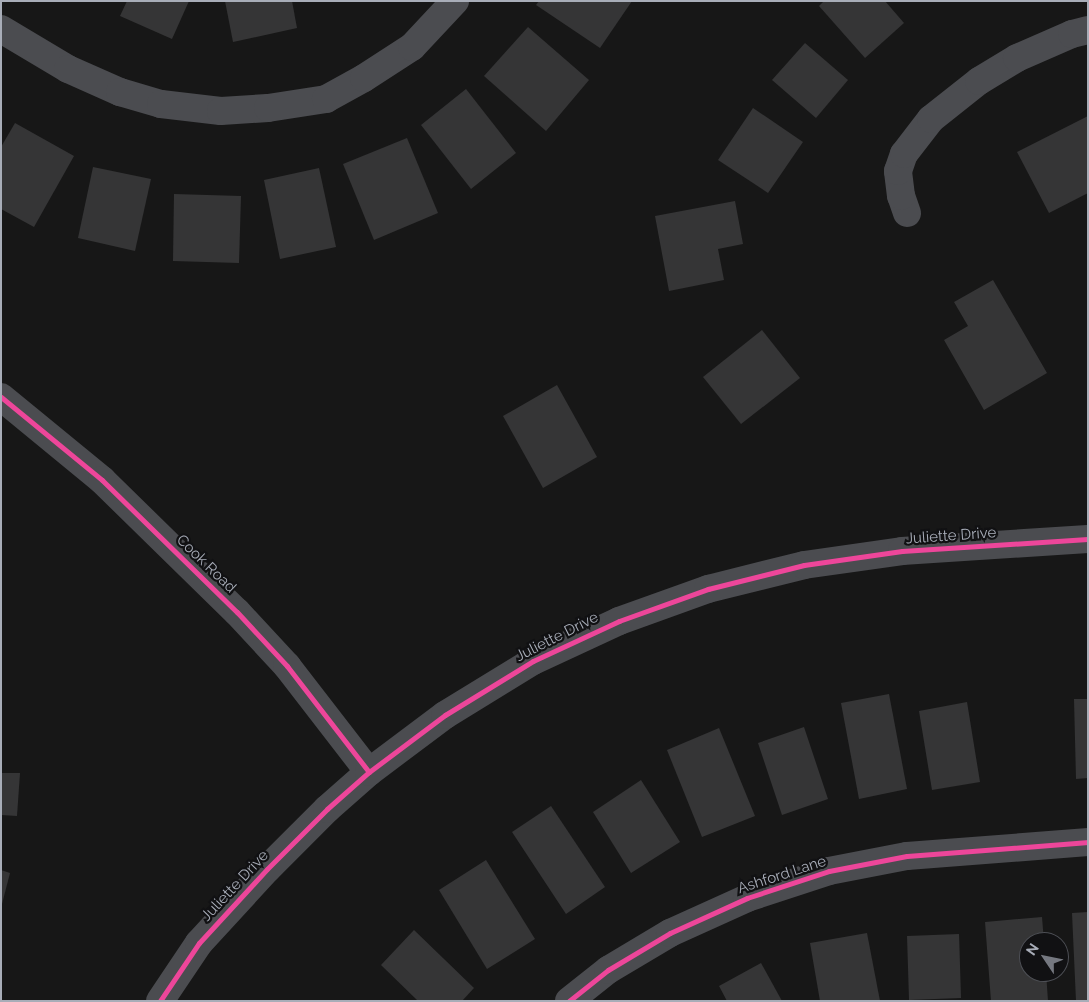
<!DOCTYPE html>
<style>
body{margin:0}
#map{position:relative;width:1089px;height:1002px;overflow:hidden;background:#171717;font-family:Raleway,sans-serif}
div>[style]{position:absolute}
.building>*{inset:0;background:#353536}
.street>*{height:28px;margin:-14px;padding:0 14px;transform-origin:14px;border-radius:14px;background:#4b4c50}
.cycleway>*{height:5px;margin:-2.5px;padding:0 2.5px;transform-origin:2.5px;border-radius:2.5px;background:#ed469a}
span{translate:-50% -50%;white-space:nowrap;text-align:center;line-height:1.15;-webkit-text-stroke:4.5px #111113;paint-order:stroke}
.street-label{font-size:15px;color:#a8adb8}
.frame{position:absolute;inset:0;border:2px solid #a8adb8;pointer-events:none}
.north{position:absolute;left:1019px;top:932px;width:50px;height:50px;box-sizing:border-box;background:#111113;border:1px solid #4d4f55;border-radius:50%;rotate:304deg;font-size:14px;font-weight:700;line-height:20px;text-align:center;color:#a8adb8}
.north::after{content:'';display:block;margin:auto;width:18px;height:22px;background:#757880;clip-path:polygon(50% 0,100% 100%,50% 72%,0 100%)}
</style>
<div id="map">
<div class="building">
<i style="clip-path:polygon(127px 1px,189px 1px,172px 39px,120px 16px)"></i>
<i style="clip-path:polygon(225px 1px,292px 1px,297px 28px,233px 42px)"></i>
<i style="clip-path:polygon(539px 1px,632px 1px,600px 48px,536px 5px)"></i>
<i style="clip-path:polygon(824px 1px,885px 1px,904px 23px,865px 58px,819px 6px)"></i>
<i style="clip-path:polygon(528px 27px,589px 80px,546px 131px,484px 76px)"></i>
<i style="clip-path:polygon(805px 43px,848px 80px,816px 118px,772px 80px)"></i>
<i style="clip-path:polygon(466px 89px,516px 153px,471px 189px,421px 125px)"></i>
<i style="clip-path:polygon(753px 108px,803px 142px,768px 193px,718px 160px)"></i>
<i style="clip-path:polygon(1088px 116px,1088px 193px,1049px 213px,1017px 152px)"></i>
<i style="clip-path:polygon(15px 123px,74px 156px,34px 227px,1px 209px,1px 147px)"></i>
<i style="clip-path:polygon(407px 138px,438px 213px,374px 240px,343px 164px)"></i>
<i style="clip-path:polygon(93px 167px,151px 179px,135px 251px,78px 238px)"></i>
<i style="clip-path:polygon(319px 168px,336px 247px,280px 259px,264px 180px)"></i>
<i style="clip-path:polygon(174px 194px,241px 196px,239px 263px,173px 261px)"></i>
<i style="clip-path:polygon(735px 201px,743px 244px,718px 249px,724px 280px,669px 291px,655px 216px)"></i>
<i style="clip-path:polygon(993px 280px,1047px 373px,984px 410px,944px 340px,968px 326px,954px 302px)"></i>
<i style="clip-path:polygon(762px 330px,800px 378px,741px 424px,703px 377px)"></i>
<i style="clip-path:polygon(557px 385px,597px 457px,543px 488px,503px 416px)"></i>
<i style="clip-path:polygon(889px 694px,907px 789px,859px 799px,841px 703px)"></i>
<i style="clip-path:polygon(1074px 699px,1088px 699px,1088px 778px,1076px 779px)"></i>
<i style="clip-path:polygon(967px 702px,980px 782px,932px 790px,919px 711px)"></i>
<i style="clip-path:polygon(804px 727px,828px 799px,782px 815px,758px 743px)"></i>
<i style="clip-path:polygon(719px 728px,755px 816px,702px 837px,667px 750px)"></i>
<i style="clip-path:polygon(1px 773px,20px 773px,17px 816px,1px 815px)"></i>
<i style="clip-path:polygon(641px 780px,680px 842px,631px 873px,593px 812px)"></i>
<i style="clip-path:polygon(551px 806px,605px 887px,566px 914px,512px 832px)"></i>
<i style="clip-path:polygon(486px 860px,535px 939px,487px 969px,439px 890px)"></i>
<i style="clip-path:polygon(1px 870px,10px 873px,2px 904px,1px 904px)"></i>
<i style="clip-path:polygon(1088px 912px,1088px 1001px,1076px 1001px,1072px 913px)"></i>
<i style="clip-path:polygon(1042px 917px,1044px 942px,1029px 942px,1029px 972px,1046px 972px,1048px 1001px,991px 1001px,985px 922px)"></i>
<i style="clip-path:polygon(414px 930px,474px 988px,462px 1001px,418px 1001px,381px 965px)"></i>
<i style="clip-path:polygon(867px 933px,880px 1001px,820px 1001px,810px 943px)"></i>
<i style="clip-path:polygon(959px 934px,961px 998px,909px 1000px,907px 936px)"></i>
<i style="clip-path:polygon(761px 963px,782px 1001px,727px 1001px,719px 986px)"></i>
</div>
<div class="street">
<i style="left:1px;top:29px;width:78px;rotate:30.8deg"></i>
<i style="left:68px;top:69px;width:57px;rotate:23.9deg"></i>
<i style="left:120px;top:92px;width:43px;rotate:16.3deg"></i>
<i style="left:161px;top:104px;width:60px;rotate:6.7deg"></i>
<i style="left:221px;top:111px;width:47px;rotate:-3.7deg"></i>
<i style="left:268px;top:108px;width:59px;rotate:-8.8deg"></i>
<i style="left:326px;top:99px;width:43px;rotate:-28.9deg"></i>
<i style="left:364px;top:78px;width:57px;rotate:-32.9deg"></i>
<i style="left:412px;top:47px;width:63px;rotate:-46.9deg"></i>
<i style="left:907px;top:213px;width:18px;rotate:-109deg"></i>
<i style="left:901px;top:196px;width:25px;rotate:-97deg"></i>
<i style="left:898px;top:171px;width:18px;rotate:-71deg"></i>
<i style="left:904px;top:154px;width:44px;rotate:-52.4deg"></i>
<i style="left:931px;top:119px;width:61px;rotate:-38.4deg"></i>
<i style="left:979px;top:81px;width:44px;rotate:-31.2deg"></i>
<i style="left:1017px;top:58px;width:60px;rotate:-23.6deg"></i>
<i style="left:1072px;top:34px;width:16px;rotate:-14deg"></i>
<i style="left:1px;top:397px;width:131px;rotate:39.4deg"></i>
<i style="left:102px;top:480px;width:189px;rotate:44.4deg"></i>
<i style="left:237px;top:612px;width:74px;rotate:47.2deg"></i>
<i style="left:287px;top:666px;width:134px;rotate:52.3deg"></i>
<i style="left:160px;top:1001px;width:70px;rotate:-56.1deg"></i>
<i style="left:199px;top:943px;width:100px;rotate:-47.4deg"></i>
<i style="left:267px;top:869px;width:85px;rotate:-45deg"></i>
<i style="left:327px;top:809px;width:56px;rotate:-41.4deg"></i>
<i style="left:369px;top:772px;width:95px;rotate:-36.9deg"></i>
<i style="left:445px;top:715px;width:103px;rotate:-31.5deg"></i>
<i style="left:533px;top:661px;width:95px;rotate:-24.9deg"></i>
<i style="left:619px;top:621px;width:95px;rotate:-19.8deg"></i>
<i style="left:708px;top:589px;width:99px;rotate:-14deg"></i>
<i style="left:804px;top:565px;width:99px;rotate:-8.1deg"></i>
<i style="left:902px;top:551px;width:186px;rotate:-3.7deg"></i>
<i style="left:569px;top:1001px;width:50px;rotate:-38.5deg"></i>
<i style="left:608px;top:970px;width:72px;rotate:-30.8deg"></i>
<i style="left:670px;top:933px;width:85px;rotate:-24.4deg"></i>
<i style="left:747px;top:898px;width:86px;rotate:-18.2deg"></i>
<i style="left:829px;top:871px;width:79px;rotate:-10.9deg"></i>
<i style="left:907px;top:856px;width:182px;rotate:-4.4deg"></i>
</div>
<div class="cycleway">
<i style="left:1px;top:397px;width:131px;rotate:39.4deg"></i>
<i style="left:102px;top:480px;width:189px;rotate:44.4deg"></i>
<i style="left:237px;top:612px;width:74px;rotate:47.2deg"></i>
<i style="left:287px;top:666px;width:134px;rotate:52.3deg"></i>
<i style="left:160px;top:1001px;width:70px;rotate:-56.1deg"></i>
<i style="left:199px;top:943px;width:100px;rotate:-47.4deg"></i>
<i style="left:267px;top:869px;width:85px;rotate:-45deg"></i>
<i style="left:327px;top:809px;width:56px;rotate:-41.4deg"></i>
<i style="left:369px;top:772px;width:95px;rotate:-36.9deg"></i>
<i style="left:445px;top:715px;width:103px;rotate:-31.5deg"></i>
<i style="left:533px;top:661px;width:95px;rotate:-24.9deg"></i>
<i style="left:619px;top:621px;width:95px;rotate:-19.8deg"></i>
<i style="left:708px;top:589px;width:99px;rotate:-14deg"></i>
<i style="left:804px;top:565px;width:99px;rotate:-8.1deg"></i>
<i style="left:902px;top:551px;width:186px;rotate:-3.7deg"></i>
<i style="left:569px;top:1001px;width:50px;rotate:-38.5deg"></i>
<i style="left:608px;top:970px;width:72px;rotate:-30.8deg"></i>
<i style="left:670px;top:933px;width:85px;rotate:-24.4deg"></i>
<i style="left:747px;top:898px;width:86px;rotate:-18.2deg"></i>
<i style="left:829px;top:871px;width:79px;rotate:-10.9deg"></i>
<i style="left:907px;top:856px;width:182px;rotate:-4.4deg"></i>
</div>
<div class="street-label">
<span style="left:951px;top:536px;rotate:-4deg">Juliette Drive</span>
<span style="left:206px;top:564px;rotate:44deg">Cook Road</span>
<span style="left:557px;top:637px;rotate:-27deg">Juliette Drive</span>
<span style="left:782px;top:875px;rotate:-18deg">Ashford Lane</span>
<span style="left:235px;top:886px;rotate:-47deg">Juliette Drive</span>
</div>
<div class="frame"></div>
<div class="north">N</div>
</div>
